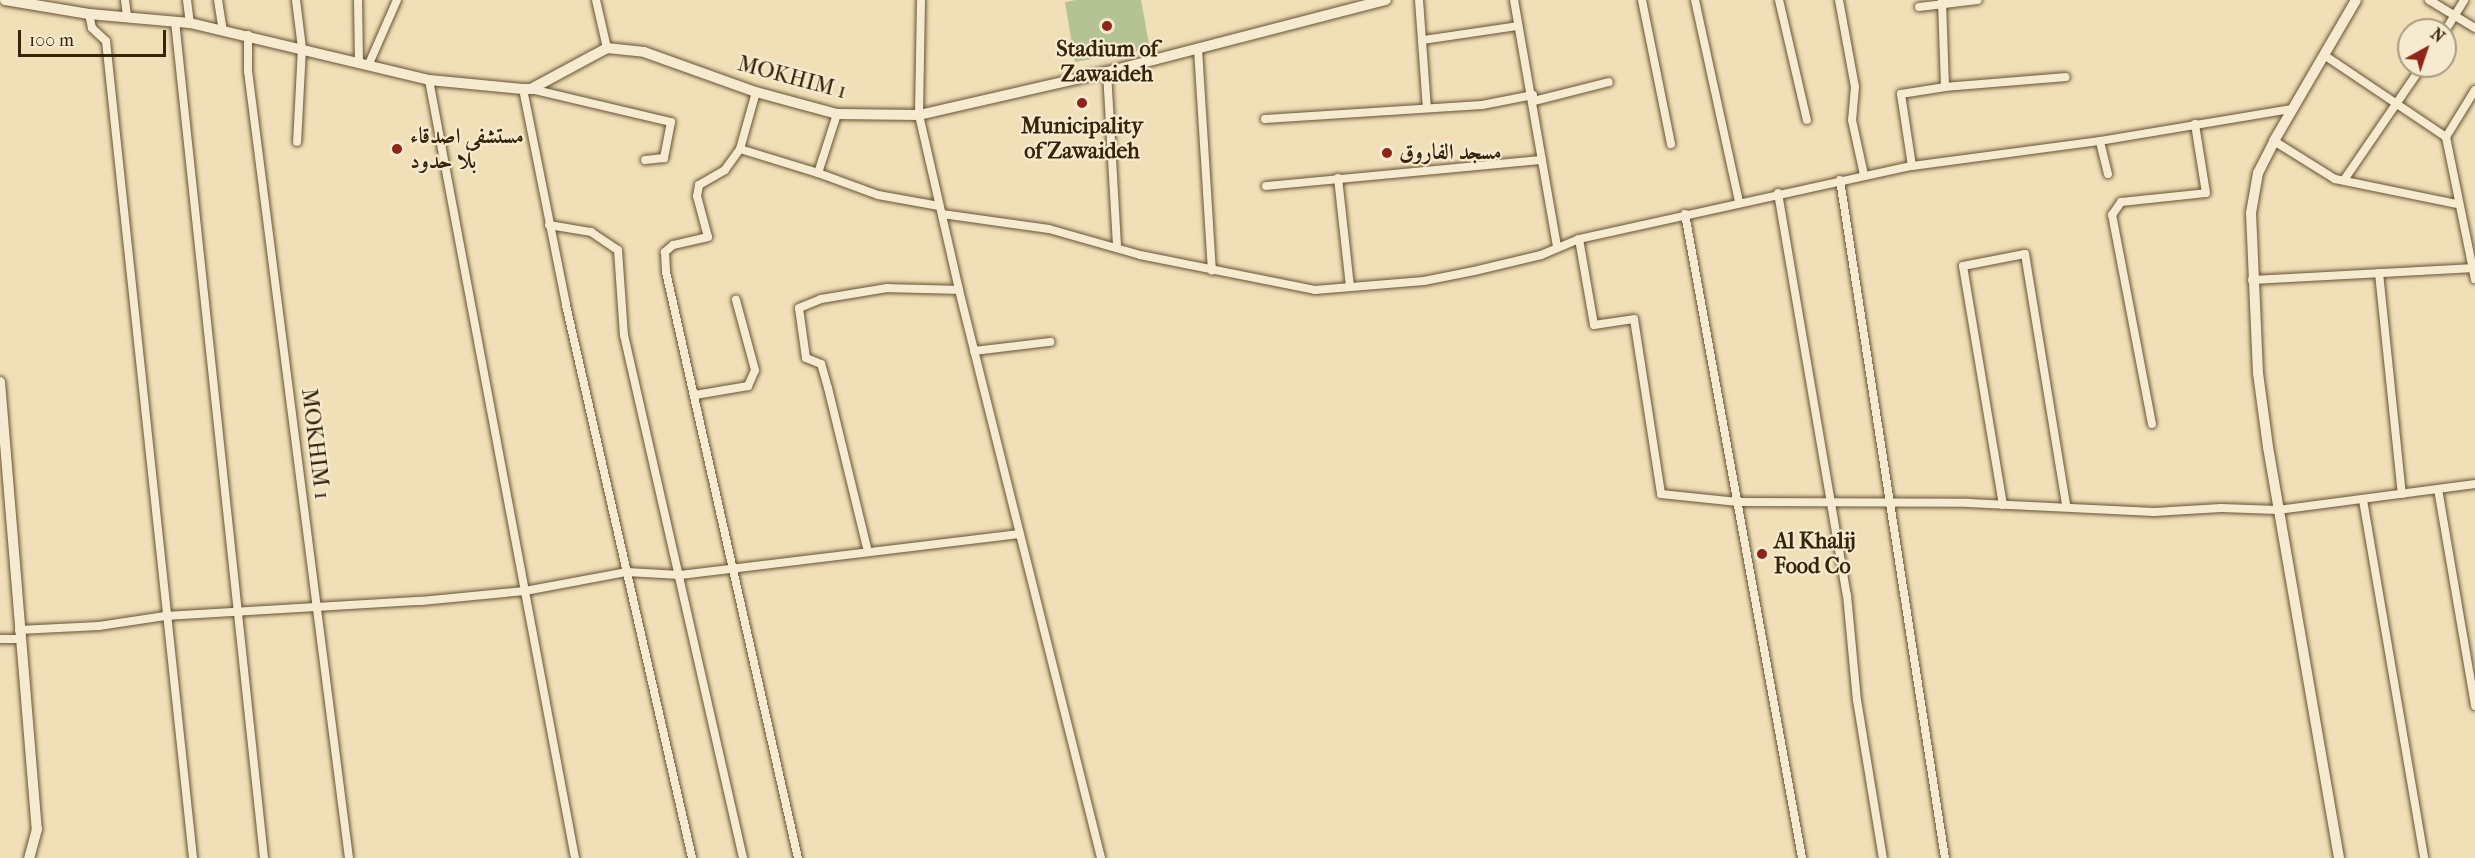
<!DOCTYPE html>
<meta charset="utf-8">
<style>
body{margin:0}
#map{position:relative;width:2475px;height:858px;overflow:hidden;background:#f1e0b7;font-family:"IM FELL French Canon",Amiri,serif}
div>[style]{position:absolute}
.green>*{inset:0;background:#b4c393}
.roads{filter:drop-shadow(0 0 2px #655234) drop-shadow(0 0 2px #655234)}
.minor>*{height:8px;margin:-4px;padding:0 4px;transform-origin:4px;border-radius:4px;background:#f6ebd0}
.tertiary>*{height:10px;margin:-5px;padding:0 5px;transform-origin:5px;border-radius:5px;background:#f6ebd0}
.dots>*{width:16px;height:16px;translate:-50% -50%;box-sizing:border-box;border:3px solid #f6ebd0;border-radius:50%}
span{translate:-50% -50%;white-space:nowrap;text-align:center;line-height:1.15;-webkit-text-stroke:4.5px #f6ebd0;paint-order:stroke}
.poi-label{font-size:22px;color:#362308;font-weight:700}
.left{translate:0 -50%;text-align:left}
.street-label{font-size:22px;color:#362308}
.north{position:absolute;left:2397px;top:18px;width:60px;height:60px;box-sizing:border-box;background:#f6ebd0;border:2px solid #a99b80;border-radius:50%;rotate:40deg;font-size:16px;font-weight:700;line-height:24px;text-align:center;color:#362308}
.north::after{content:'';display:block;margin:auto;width:21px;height:27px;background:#8f2418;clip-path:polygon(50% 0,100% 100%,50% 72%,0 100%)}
.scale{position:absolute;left:18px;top:30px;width:148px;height:27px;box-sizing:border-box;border:3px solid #362308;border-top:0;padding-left:8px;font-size:18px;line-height:21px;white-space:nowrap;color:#362308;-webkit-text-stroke:4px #f6ebd0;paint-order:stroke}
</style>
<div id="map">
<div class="green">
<i style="clip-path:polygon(1076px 0,1141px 0,1150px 49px,1075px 62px,1065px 2px)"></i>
</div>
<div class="roads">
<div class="minor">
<i style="left:125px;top:0;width:17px;rotate:83deg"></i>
<i style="left:187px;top:0;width:23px;rotate:83deg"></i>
<i style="left:218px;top:0;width:30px;rotate:81deg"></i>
<i style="left:296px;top:0;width:48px;rotate:82.9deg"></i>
<i style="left:302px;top:48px;width:94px;rotate:93deg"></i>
<i style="left:358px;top:0;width:64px;rotate:89.1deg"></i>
<i style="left:596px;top:0;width:49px;rotate:77.1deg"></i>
<i style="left:921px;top:0;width:115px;rotate:91deg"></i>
<i style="left:919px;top:115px;width:180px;rotate:77.1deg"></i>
<i style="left:959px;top:290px;width:585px;rotate:75.96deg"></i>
<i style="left:1419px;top:0;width:108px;rotate:85.8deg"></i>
<i style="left:1514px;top:0;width:251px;rotate:80.1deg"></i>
<i style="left:1642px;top:0;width:147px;rotate:78.6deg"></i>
<i style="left:1695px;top:0;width:207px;rotate:77.7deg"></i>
<i style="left:1779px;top:0;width:123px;rotate:76.9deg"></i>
<i style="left:1839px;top:0;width:88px;rotate:79.6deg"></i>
<i style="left:1855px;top:87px;width:33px;rotate:95deg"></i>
<i style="left:1852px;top:120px;width:56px;rotate:77.7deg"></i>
<i style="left:2429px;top:0;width:54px;rotate:31.3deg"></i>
<i style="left:1919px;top:7px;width:59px;rotate:-6.8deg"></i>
<i style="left:89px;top:14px;width:14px;rotate:78deg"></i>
<i style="left:92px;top:28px;width:19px;rotate:43deg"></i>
<i style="left:106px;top:41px;width:822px;rotate:83.92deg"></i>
<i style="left:175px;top:21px;width:842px;rotate:83.93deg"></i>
<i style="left:2445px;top:31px;width:36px;rotate:-58deg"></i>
<i style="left:248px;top:35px;width:36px;rotate:90deg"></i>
<i style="left:248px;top:71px;width:793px;rotate:82.69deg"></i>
<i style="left:1423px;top:40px;width:96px;rotate:-8.4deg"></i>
<i style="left:1198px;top:49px;width:222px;rotate:86.4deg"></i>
<i style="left:2324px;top:55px;width:147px;rotate:33.9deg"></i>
<i style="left:2446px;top:137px;width:145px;rotate:78.5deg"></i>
<i style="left:368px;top:66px;width:72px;rotate:-66.3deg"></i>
<i style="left:1107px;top:72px;width:176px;rotate:86.7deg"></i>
<i style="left:429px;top:80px;width:792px;rotate:79.37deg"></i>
<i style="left:1945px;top:87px;width:121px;rotate:-4.7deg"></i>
<i style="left:523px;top:89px;width:220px;rotate:78.7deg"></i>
<i style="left:566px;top:305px;width:567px;rotate:77.16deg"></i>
<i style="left:531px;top:89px;width:144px;rotate:13.3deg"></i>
<i style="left:671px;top:122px;width:37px;rotate:101deg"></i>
<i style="left:664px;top:158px;width:19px;rotate:174deg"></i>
<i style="left:756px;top:92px;width:59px;rotate:105.7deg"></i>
<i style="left:740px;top:149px;width:26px;rotate:126deg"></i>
<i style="left:725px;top:170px;width:30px;rotate:150deg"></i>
<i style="left:699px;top:185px;width:11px;rotate:100deg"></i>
<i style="left:697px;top:196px;width:42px;rotate:75deg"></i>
<i style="left:708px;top:237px;width:36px;rotate:167deg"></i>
<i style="left:673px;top:245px;width:11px;rotate:139deg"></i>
<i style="left:665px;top:252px;width:20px;rotate:87deg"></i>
<i style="left:666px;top:272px;width:601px;rotate:77.31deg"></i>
<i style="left:1534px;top:101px;width:77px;rotate:-14.2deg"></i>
<i style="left:1265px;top:119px;width:217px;rotate:-3.7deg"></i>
<i style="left:1482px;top:105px;width:52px;rotate:-11.1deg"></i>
<i style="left:2446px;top:137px;width:55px;rotate:-58.3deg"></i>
<i style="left:2274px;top:141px;width:72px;rotate:31.9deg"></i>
<i style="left:2335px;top:179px;width:125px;rotate:11.6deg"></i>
<i style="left:740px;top:149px;width:82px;rotate:17.1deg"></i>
<i style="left:818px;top:173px;width:62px;rotate:-72.1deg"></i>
<i style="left:1912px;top:166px;width:190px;rotate:-7.6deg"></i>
<i style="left:818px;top:173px;width:64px;rotate:20.1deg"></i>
<i style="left:878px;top:195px;width:62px;rotate:10.2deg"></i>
<i style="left:2108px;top:174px;width:34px;rotate:-104deg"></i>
<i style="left:2100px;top:141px;width:195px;rotate:-9.5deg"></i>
<i style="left:1338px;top:178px;width:109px;rotate:83.7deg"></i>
<i style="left:1840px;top:180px;width:686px;rotate:81.2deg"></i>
<i style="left:2344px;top:180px;width:138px;rotate:-55.6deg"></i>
<i style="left:1266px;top:186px;width:277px;rotate:-5.4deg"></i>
<i style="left:1778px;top:193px;width:408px;rotate:80.3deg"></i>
<i style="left:1847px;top:595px;width:105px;rotate:84.6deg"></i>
<i style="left:1857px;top:700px;width:160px;rotate:80.7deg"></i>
<i style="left:942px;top:214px;width:108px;rotate:8deg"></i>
<i style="left:1049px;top:229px;width:95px;rotate:15.9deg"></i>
<i style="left:1140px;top:255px;width:178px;rotate:11.3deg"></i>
<i style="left:1315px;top:290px;width:109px;rotate:-4.7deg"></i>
<i style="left:1424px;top:281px;width:51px;rotate:-11.3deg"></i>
<i style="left:1474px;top:271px;width:69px;rotate:-13.4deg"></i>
<i style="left:1541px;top:255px;width:41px;rotate:-22.8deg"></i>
<i style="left:1579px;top:239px;width:341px;rotate:-12.4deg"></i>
<i style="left:1912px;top:166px;width:73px;rotate:-98.7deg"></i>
<i style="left:1901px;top:94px;width:45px;rotate:-9deg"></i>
<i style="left:1945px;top:87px;width:87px;rotate:-92deg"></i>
<i style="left:1685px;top:214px;width:655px;rotate:79.7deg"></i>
<i style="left:549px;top:225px;width:43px;rotate:9.5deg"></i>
<i style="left:591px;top:232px;width:32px;rotate:34deg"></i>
<i style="left:618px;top:250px;width:85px;rotate:86deg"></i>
<i style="left:624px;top:335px;width:536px;rotate:77.18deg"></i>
<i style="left:1579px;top:239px;width:87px;rotate:80.1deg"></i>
<i style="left:1594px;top:325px;width:40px;rotate:-8.5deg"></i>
<i style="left:1634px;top:319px;width:177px;rotate:81.2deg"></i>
<i style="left:1661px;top:494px;width:77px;rotate:5.9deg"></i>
<i style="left:1738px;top:502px;width:230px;rotate:0.2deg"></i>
<i style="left:1968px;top:503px;width:186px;rotate:2.8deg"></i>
<i style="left:2154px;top:512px;width:67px;rotate:-3.4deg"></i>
<i style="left:2221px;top:508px;width:57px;rotate:2deg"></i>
<i style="left:2278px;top:510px;width:199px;rotate:-7.5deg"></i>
<i style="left:2379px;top:273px;width:222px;rotate:84.1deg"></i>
<i style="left:2252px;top:280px;width:219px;rotate:-3.1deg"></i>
<i style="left:974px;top:351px;width:77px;rotate:-6.8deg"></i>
<i style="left:695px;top:395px;width:54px;rotate:-9.6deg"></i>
<i style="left:748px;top:386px;width:17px;rotate:-66deg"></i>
<i style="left:755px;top:370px;width:73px;rotate:-105.2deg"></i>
<i style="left:2152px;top:424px;width:213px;rotate:-100.8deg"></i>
<i style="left:2112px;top:215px;width:16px;rotate:-55deg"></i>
<i style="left:2121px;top:202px;width:85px;rotate:-6deg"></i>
<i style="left:2206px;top:193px;width:70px;rotate:-99.1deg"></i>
<i style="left:2438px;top:489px;width:220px;rotate:80.3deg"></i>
<i style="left:2363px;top:500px;width:363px;rotate:80.3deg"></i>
<i style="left:2003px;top:505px;width:242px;rotate:-99.5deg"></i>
<i style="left:1963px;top:266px;width:63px;rotate:-11deg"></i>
<i style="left:2025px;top:254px;width:254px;rotate:80.7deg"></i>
<i style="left:868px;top:552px;width:169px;rotate:-103.7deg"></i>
<i style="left:828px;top:388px;width:25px;rotate:-106deg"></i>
<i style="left:821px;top:364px;width:16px;rotate:-158deg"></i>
<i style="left:806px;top:358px;width:50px;rotate:-98deg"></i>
<i style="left:799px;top:308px;width:24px;rotate:-22deg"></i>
<i style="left:821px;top:299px;width:67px;rotate:-9.5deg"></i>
<i style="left:887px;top:288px;width:72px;rotate:1.6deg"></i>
<i style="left:19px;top:630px;width:80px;rotate:-2.9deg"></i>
<i style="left:99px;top:626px;width:67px;rotate:-8.6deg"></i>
<i style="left:165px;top:616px;width:256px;rotate:-3.4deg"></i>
<i style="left:421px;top:601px;width:104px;rotate:-5.5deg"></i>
<i style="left:525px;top:591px;width:104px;rotate:-10.6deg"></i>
<i style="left:627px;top:572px;width:53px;rotate:3.2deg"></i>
<i style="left:680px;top:575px;width:342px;rotate:-6.9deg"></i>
<i style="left:0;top:639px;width:20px"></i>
</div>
<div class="tertiary">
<i style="left:5px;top:0;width:85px;rotate:9.5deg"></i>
<i style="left:89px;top:14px;width:101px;rotate:5.1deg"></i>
<i style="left:190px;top:23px;width:246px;rotate:13.4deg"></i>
<i style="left:429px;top:80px;width:94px;rotate:5.5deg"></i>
<i style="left:523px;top:89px;width:8px"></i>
<i style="left:531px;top:89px;width:86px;rotate:-28.3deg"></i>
<i style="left:607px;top:48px;width:37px;rotate:6deg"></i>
<i style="left:644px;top:52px;width:119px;rotate:19.7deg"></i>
<i style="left:756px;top:92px;width:84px;rotate:15.2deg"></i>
<i style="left:837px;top:114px;width:82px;rotate:0.7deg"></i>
<i style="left:919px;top:115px;width:193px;rotate:-12.9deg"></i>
<i style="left:1107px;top:72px;width:288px;rotate:-14.5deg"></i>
<i style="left:0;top:382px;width:449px;rotate:85.3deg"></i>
<i style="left:37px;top:829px;width:30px;rotate:105deg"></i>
<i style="left:2339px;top:858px;width:417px;rotate:-99.8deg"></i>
<i style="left:2268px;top:447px;width:75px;rotate:-97.7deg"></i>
<i style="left:2258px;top:373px;width:160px;rotate:-92.5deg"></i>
<i style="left:2251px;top:213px;width:41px;rotate:-80.1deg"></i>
<i style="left:2258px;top:173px;width:36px;rotate:-63deg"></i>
<i style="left:2274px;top:141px;width:163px;rotate:-59.8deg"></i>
</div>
</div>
<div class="dots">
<i style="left:1107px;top:26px;background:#8f2418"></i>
<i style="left:1082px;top:103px;background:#8f2418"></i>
<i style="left:397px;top:149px;background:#8f2418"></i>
<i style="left:1387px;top:153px;background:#8f2418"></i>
<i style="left:1762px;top:554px;background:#8f2418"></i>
</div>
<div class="poi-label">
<span style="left:1107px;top:62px">Stadium of<br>Zawaideh</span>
<span style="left:1082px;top:139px">Municipality<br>of Zawaideh</span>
<span class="left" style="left:410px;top:149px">مستشفى اصدقاء<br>بلا حدود</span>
<span class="left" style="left:1399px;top:153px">مسجد الفاروق</span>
<span class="left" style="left:1774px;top:554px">Al Khalij<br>Food Co</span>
</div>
<div class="street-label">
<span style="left:792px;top:78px;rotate:15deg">MOKHIM 1</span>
<span style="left:315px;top:444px;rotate:83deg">MOKHIM 1</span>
</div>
<div class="north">N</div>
<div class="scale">100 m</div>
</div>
